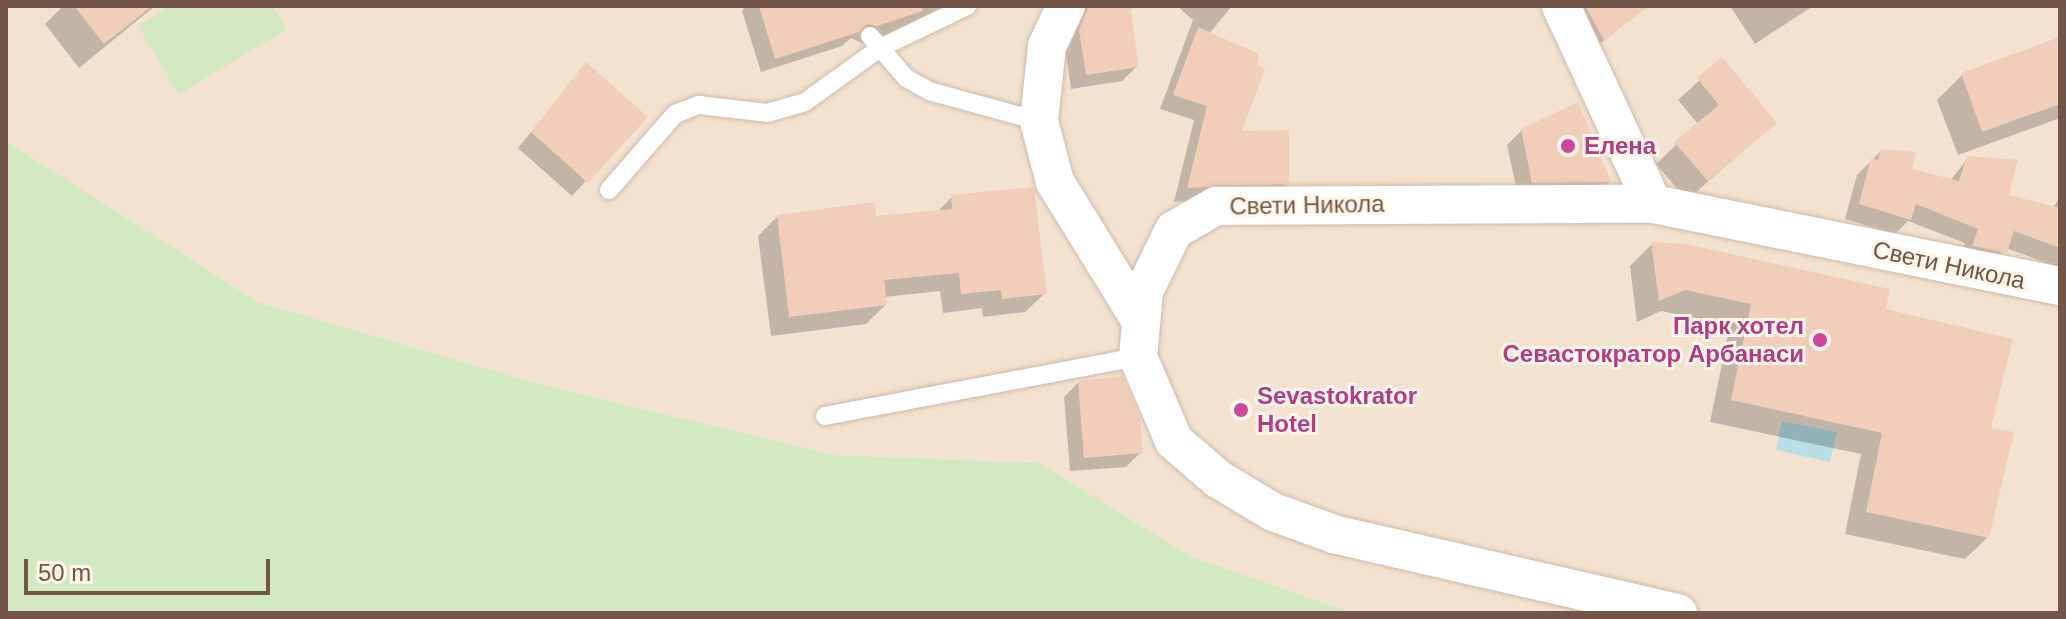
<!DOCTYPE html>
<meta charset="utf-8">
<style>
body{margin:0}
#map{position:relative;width:2066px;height:619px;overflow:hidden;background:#fcf1e2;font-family:Arial,sans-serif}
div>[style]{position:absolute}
.residential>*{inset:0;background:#f3e2d0}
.green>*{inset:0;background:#d2e9c1}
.water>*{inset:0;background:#b7dfe5}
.shadow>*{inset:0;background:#0003}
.building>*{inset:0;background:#f1ceba}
.roads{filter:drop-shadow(0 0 2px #cfbaac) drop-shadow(0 0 2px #cfbaac)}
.service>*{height:18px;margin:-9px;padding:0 9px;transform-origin:9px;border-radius:9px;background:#fff}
.minor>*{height:38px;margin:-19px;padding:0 19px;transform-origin:19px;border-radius:19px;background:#fff}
.dots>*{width:22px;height:22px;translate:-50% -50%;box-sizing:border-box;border:4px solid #fff5e8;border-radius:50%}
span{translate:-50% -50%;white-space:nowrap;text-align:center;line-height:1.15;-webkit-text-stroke:6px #fff5e8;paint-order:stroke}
.hotel-label{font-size:24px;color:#b23c85;font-weight:700}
.left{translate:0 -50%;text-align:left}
.right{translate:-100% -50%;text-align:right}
.street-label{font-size:24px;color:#735649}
.frame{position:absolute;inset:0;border:8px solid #735649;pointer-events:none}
.scale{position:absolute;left:24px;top:559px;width:246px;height:36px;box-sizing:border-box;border:4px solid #735649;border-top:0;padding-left:10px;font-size:24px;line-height:28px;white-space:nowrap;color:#735649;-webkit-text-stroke:6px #fff5e8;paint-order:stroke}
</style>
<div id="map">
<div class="residential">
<i style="clip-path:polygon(6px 6px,2060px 6px,2060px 613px,1353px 613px,1190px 556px,1039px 463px,835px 455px,532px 382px,258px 302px,6px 141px)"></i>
</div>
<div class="green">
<i style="clip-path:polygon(170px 6px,273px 6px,287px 29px,179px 94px,138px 26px)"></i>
<i style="clip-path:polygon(6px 141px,258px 302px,532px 382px,835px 455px,1039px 463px,1190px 556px,1353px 613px,6px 613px)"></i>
</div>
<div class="water">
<i style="clip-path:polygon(1782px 421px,1837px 432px,1830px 462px,1776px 450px)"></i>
</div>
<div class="shadow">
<i style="clip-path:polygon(63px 6px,155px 6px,79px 68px,45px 24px)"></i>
<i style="clip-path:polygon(746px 6px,946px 6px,866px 45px,851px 38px,842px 46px,761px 72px,742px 11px)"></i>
<i style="clip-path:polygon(1083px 6px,1134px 6px,1129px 11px,1137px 66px,1122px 81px,1071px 89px,1065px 46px)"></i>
<i style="clip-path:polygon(1177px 6px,1232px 6px,1209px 34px,1254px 65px,1240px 134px,1287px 183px,1272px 197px,1174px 202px,1194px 120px,1160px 109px,1193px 20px)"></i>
<i style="clip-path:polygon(1561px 6px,1647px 6px,1588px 53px)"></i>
<i style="clip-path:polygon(1730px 6px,1813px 6px,1755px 44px)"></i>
<i style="clip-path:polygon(2060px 39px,2060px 118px,1958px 155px,1937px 100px,1962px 75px)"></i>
<i style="clip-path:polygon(1722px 60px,1775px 123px,1687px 200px,1656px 164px,1698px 124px,1678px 100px)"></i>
<i style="clip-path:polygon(586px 65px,645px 117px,572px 196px,518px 148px)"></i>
<i style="clip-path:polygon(1522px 130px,1609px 182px,1595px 196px,1518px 196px,1507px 145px)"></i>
<i style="clip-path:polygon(1881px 151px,1909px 171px,1950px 181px,1968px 158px,2007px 197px,2053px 208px,2060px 196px,2060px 268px,2006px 248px,1990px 266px,1959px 260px,1965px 243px,1908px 221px,1895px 234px,1845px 219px,1857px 175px)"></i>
<i style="clip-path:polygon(952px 197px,1045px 293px,1025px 312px,983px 317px,982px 308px,943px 313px,940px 291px,884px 297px,885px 305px,866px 324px,771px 336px,758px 236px,778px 216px,875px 218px,937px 212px)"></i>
<i style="clip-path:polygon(1652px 244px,1883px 310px,1989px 429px,1988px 537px,1965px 559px,1845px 534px,1861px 454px,1710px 422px,1730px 325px,1661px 311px,1637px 322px,1630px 266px)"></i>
<i style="clip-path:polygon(1078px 383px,1141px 452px,1126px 467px,1070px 471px,1064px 397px)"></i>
</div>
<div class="building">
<i style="clip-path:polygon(74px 6px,152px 6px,104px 44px)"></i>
<i style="clip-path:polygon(759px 6px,922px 6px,923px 11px,877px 26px,867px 24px,859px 32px,775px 59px)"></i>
<i style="clip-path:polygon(1088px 6px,1130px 6px,1139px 67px,1086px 75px,1079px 30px)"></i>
<i style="clip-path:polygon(1585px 6px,1649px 6px,1604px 40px)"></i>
<i style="clip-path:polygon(1198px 27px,1259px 54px,1257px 64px,1265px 69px,1242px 131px,1289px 130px,1289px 184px,1187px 188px,1207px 106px,1173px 95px)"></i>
<i style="clip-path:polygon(2060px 37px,2060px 104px,1982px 132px,1961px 73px)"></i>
<i style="clip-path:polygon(1722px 57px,1777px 123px,1708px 181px,1674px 142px,1719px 105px,1697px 78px)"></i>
<i style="clip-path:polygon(586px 62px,648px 117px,588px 183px,531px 132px)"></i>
<i style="clip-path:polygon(1578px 102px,1611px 182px,1532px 183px,1521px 129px)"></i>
<i style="clip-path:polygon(1881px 149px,1916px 152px,1912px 169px,1959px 181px,1967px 156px,2018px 160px,2009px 195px,2060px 208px,2060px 248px,2014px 231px,2007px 253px,1972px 246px,1978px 229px,1916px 204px,1911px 220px,1859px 204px,1871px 158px,1878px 160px)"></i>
<i style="clip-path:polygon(1034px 187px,1047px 294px,1002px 299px,1001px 290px,961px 294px,959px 273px,884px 280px,887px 305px,789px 317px,777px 215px,874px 202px,876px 216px,952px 209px,951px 195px)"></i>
<i style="clip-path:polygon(1651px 242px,1686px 244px,1890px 289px,1886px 309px,2013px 339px,1991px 428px,2014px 432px,1989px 538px,1866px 512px,1882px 433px,1731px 400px,1751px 304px,1685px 290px,1659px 301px)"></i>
<i style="clip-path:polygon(1122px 376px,1140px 417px,1143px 453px,1084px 458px,1078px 381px)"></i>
</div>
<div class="roads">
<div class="service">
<i style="left:870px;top:36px;width:55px;rotate:49.4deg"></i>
<i style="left:906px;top:78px;width:26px;rotate:29deg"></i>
<i style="left:929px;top:91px;width:114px;rotate:15.3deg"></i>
<i style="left:609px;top:190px;width:101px;rotate:-49deg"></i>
<i style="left:675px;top:114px;width:26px;rotate:-21deg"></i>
<i style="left:699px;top:105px;width:68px;rotate:6.7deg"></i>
<i style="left:767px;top:113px;width:40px;rotate:-16deg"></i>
<i style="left:805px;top:102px;width:92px;rotate:-35.8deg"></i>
<i style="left:880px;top:48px;width:97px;rotate:-25.8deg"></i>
<i style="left:825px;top:416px;width:319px;rotate:-10.7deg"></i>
</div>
<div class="minor">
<i style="left:1066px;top:6px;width:44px;rotate:115.4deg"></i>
<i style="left:1047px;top:46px;width:75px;rotate:96.1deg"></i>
<i style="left:1039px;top:121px;width:63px;rotate:75.3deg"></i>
<i style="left:1055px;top:182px;width:160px;rotate:58.3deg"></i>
<i style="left:1561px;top:6px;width:218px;rotate:65.1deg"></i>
<i style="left:1678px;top:613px;width:353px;rotate:-167.1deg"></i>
<i style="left:1334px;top:534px;width:65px;rotate:-160.2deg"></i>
<i style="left:1273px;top:512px;width:64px;rotate:-149deg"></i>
<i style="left:1218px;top:479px;width:58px;rotate:-139.2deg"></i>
<i style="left:1174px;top:441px;width:91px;rotate:-113.2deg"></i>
<i style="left:1138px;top:357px;width:66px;rotate:-84.8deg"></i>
<i style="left:1144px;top:291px;width:68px;rotate:-63.8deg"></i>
<i style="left:1174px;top:230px;width:48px;rotate:-29.7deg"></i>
<i style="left:1216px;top:206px;width:437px;rotate:-0.3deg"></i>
<i style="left:1653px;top:204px;width:415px;rotate:11.4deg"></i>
</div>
</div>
<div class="dots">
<i style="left:1568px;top:146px;background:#d1479c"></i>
<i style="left:1820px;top:340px;background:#d1479c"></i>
<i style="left:1241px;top:410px;background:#d1479c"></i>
</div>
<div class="hotel-label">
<span class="left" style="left:1584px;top:146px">Елена</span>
<span class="right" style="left:1804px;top:340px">Парк хотел<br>Севастократор Арбанаси</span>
<span class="left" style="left:1257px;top:410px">Sevastokrator<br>Hotel</span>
</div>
<div class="street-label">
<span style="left:1307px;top:205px;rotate:-1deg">Свети Никола</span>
<span style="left:1949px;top:265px;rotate:12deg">Свети Никола</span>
</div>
<div class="frame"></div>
<div class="scale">50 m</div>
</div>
